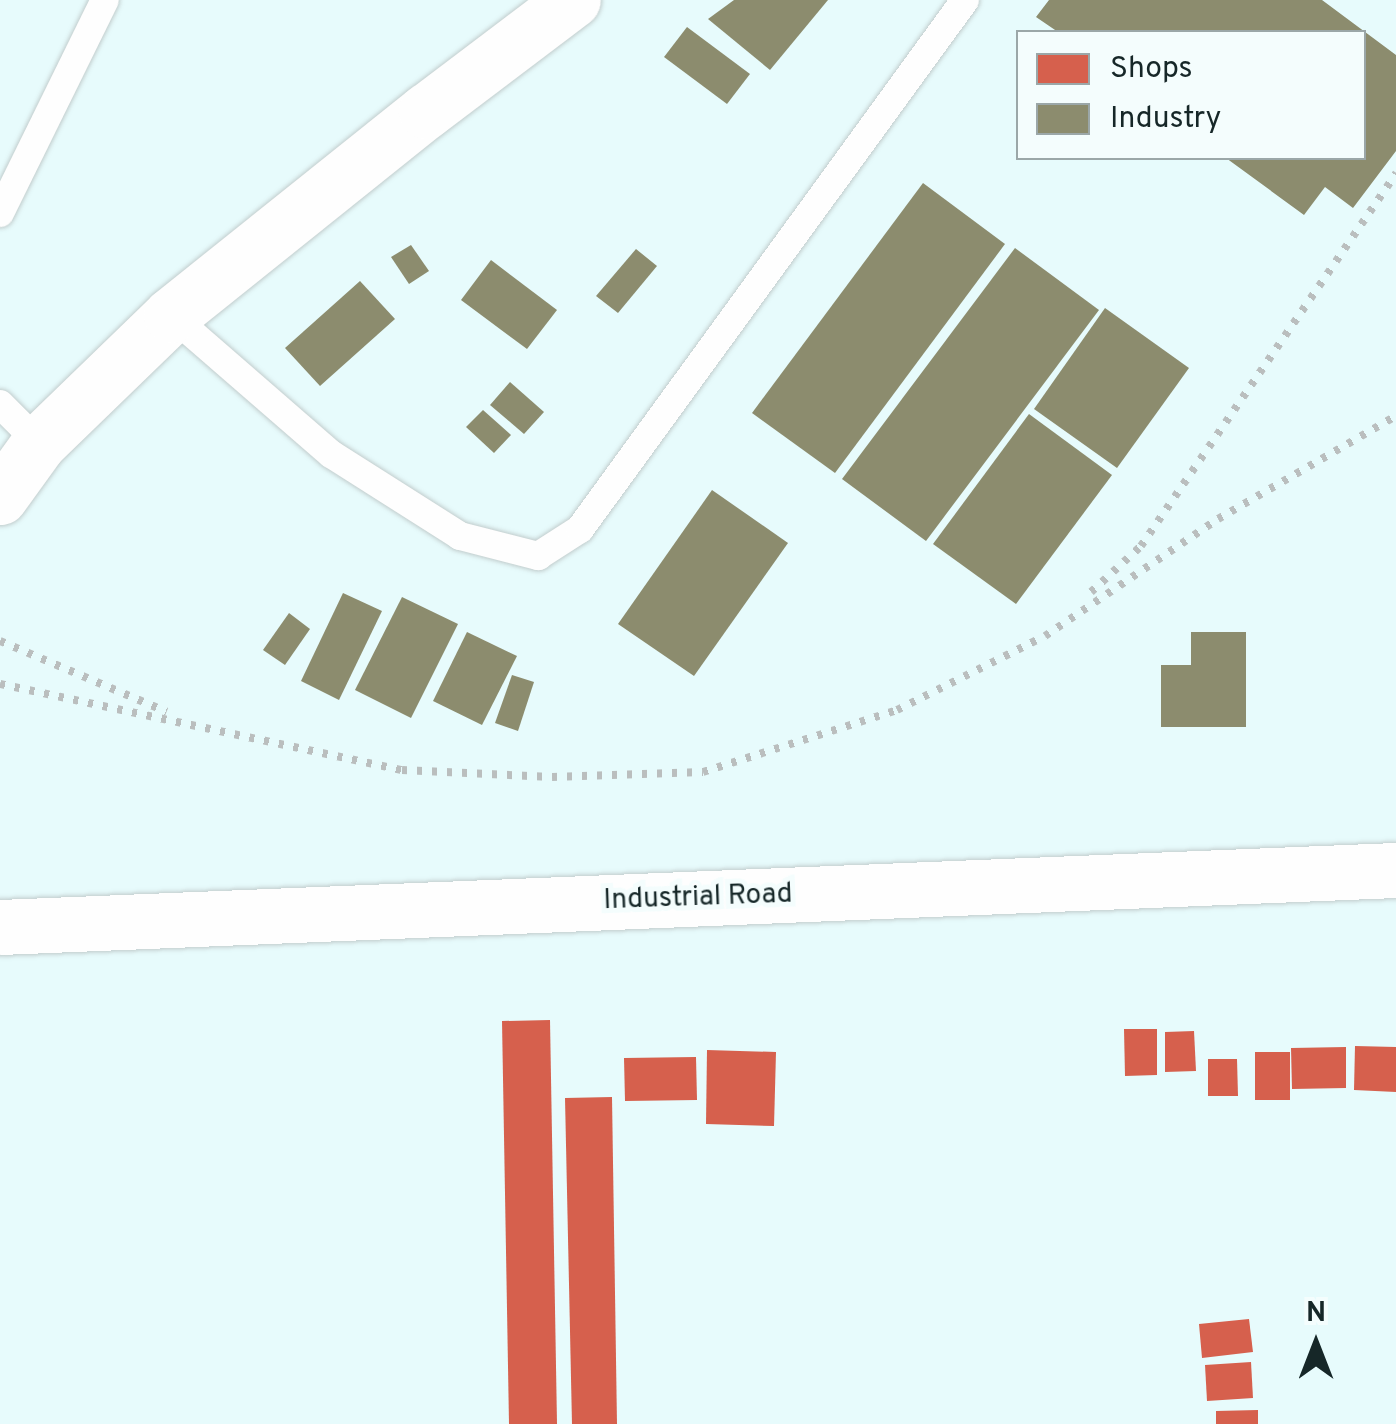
<!DOCTYPE html>
<style>
body{margin:0}
#map{position:relative;width:1396px;height:1424px;overflow:hidden;background:#f6fbfb;font-family:Overpass,sans-serif}
div>[style]{position:absolute}
.built>*{inset:0;background:#e7fbfc}
.shops>*{inset:0;background:#d6604d}
.industry>*{inset:0;background:#8c8c6e}
.roads{filter:drop-shadow(0 0 2px #c2cdcd) drop-shadow(0 0 2px #c2cdcd)}
.lane>*{height:28px;margin:-14px;padding:0 14px;transform-origin:14px;border-radius:14px;background:#fefefe}
.street>*{height:55px;margin:-27.5px;padding:0 27.5px;transform-origin:27.5px;border-radius:27.5px;background:#fefefe}
.secondary>*{height:55px;margin:-27.5px;padding:0 27.5px;transform-origin:27.5px;border-radius:27.5px;background:#fefefe}
.rail>*{height:8px;margin-top:-4px;transform-origin:0;background:repeating-linear-gradient(90deg,#babebe 0 5px,transparent 0 15px)}
span{translate:-50% -50%;white-space:nowrap;text-align:center;line-height:1.15;-webkit-text-stroke:10px #f4fdfd;paint-order:stroke}
.street-label{font-size:28px;color:#162728}
.legend{position:absolute;left:1016px;top:30px;width:350px;height:130px;box-sizing:border-box;background:#f4fdfd;border:2px solid #9ba7a8;margin:0;padding:12px 18px;list-style:none;font-size:30px;color:#162728}
.legend li{display:flex;align-items:center;gap:20px;height:50px}
.legend b{width:50px;border:2px solid #9ba7a8}
.north{position:absolute;left:1266px;top:1294px;width:100px;height:100px;-webkit-text-stroke:8px #f4fdfd;paint-order:stroke;rotate:0deg;font-size:28px;font-weight:700;line-height:40px;text-align:center;color:#162728}
.north::after{content:'';display:block;margin:auto;width:35px;height:45px;background:#162728;clip-path:polygon(50% 0,100% 100%,50% 72%,0 100%)}
</style>
<div id="map">
<div class="built">
<i style="clip-path:polygon(evenodd,0 0,1396px 0,1396px 1424px,0 1424px,0 0,1018px 32px,1364px 32px,1364px 158px,1018px 158px,1018px 32px)"></i>
</div>
<div class="shops">
<i style="clip-path:polygon(550px 1020px,557px 1424px,509px 1424px,502px 1021px)"></i>
<i style="clip-path:polygon(1124px 1029px,1157px 1029px,1157px 1075px,1125px 1076px)"></i>
<i style="clip-path:polygon(1194px 1031px,1196px 1071px,1165px 1072px,1165px 1032px)"></i>
<i style="clip-path:polygon(1355px 1046px,1396px 1047px,1396px 1092px,1354px 1090px)"></i>
<i style="clip-path:polygon(1346px 1047px,1346px 1088px,1292px 1089px,1291px 1048px)"></i>
<i style="clip-path:polygon(707px 1050px,776px 1052px,774px 1126px,706px 1124px)"></i>
<i style="clip-path:polygon(1255px 1052px,1290px 1052px,1290px 1100px,1255px 1100px)"></i>
<i style="clip-path:polygon(696px 1057px,697px 1100px,625px 1101px,624px 1058px)"></i>
<i style="clip-path:polygon(1208px 1059px,1237px 1059px,1238px 1096px,1208px 1096px)"></i>
<i style="clip-path:polygon(612px 1097px,617px 1424px,572px 1424px,565px 1098px)"></i>
<i style="clip-path:polygon(1249px 1319px,1253px 1352px,1202px 1358px,1199px 1324px)"></i>
<i style="clip-path:polygon(1251px 1362px,1253px 1398px,1207px 1401px,1205px 1365px)"></i>
<i style="clip-path:polygon(1258px 1410px,1258px 1424px,1216px 1424px,1216px 1411px)"></i>
</div>
<div class="industry">
<i style="clip-path:polygon(734px 0,828px 0,770px 70px,708px 19px)"></i>
<i style="clip-path:polygon(1049px 0,1322px 0,1396px 55px,1396px 151px,1353px 208px,1325px 187px,1304px 215px,1226px 158px,1364px 158px,1364px 32px,1058px 32px,1036px 17px)"></i>
<i style="clip-path:polygon(687px 27px,750px 74px,727px 104px,664px 57px)"></i>
<i style="clip-path:polygon(923px 183px,1005px 244px,835px 473px,752px 413px)"></i>
<i style="clip-path:polygon(411px 245px,429px 271px,409px 284px,391px 257px)"></i>
<i style="clip-path:polygon(1015px 248px,1099px 310px,926px 541px,842px 479px)"></i>
<i style="clip-path:polygon(636px 249px,657px 266px,618px 313px,596px 296px)"></i>
<i style="clip-path:polygon(491px 260px,557px 310px,527px 349px,461px 300px)"></i>
<i style="clip-path:polygon(360px 281px,395px 319px,320px 386px,285px 348px)"></i>
<i style="clip-path:polygon(1105px 308px,1189px 368px,1117px 468px,1034px 409px)"></i>
<i style="clip-path:polygon(510px 382px,544px 412px,524px 434px,490px 405px)"></i>
<i style="clip-path:polygon(483px 410px,511px 435px,494px 453px,466px 427px)"></i>
<i style="clip-path:polygon(1029px 414px,1112px 475px,1016px 604px,933px 544px)"></i>
<i style="clip-path:polygon(712px 490px,788px 543px,694px 676px,618px 624px)"></i>
<i style="clip-path:polygon(343px 593px,382px 611px,339px 700px,301px 681px)"></i>
<i style="clip-path:polygon(402px 597px,458px 624px,411px 718px,355px 690px)"></i>
<i style="clip-path:polygon(289px 613px,310px 629px,285px 665px,263px 650px)"></i>
<i style="clip-path:polygon(467px 632px,517px 656px,482px 725px,433px 701px)"></i>
<i style="clip-path:polygon(1191px 632px,1246px 632px,1246px 727px,1161px 727px,1161px 665px,1191px 665px)"></i>
<i style="clip-path:polygon(512px 675px,534px 682px,518px 731px,495px 723px)"></i>
</div>
<div class="roads">
<div class="lane">
<i style="left:0;top:213px;width:237px;rotate:-63.8deg"></i>
<i style="left:171px;top:315px;width:212px;rotate:41deg"></i>
<i style="left:331px;top:454px;width:153px;rotate:32.4deg"></i>
<i style="left:460px;top:536px;width:81px;rotate:14.4deg"></i>
<i style="left:538px;top:556px;width:50px;rotate:-32.7deg"></i>
<i style="left:580px;top:529px;width:654px;rotate:-53.95deg"></i>
<i style="left:0;top:404px;width:55px;rotate:45deg"></i>
</div>
<div class="street">
<i style="left:0;top:497px;width:67px;rotate:-54.2deg"></i>
<i style="left:39px;top:443px;width:184px;rotate:-44.1deg"></i>
<i style="left:171px;top:315px;width:327px;rotate:-38.7deg"></i>
<i style="left:426px;top:111px;width:184px;rotate:-37.1deg"></i>
</div>
<div class="secondary">
<i style="left:0;top:927px;width:1397px;rotate:-2.34deg"></i>
</div>
</div>
<div class="rail">
<i style="left:1091px;top:592px;width:68px;rotate:-42.6deg"></i>
<i style="left:1141px;top:546px;width:452px;rotate:-55.6deg"></i>
<i style="left:0;top:641px;width:181px;rotate:23deg"></i>
<i style="left:0;top:684px;width:411px;rotate:12.1deg"></i>
<i style="left:402px;top:770px;width:150px;rotate:2.7deg"></i>
<i style="left:552px;top:777px;width:151px;rotate:-1.9deg"></i>
<i style="left:703px;top:772px;width:204px;rotate:-17.7deg"></i>
<i style="left:897px;top:710px;width:165px;rotate:-26.6deg"></i>
<i style="left:1045px;top:636px;width:209px;rotate:-34.1deg"></i>
<i style="left:1218px;top:519px;width:206px;rotate:-30.1deg"></i>
</div>
<div class="street-label">
<span style="left:698px;top:898px;rotate:-2deg">Industrial Road</span>
</div>
<ul class="legend">
<li><b style="height:28px;background:#d6604d"></b>Shops</li>
<li><b style="height:28px;background:#8c8c6e"></b>Industry</li>
</ul>
<div class="north">N</div>
</div>
